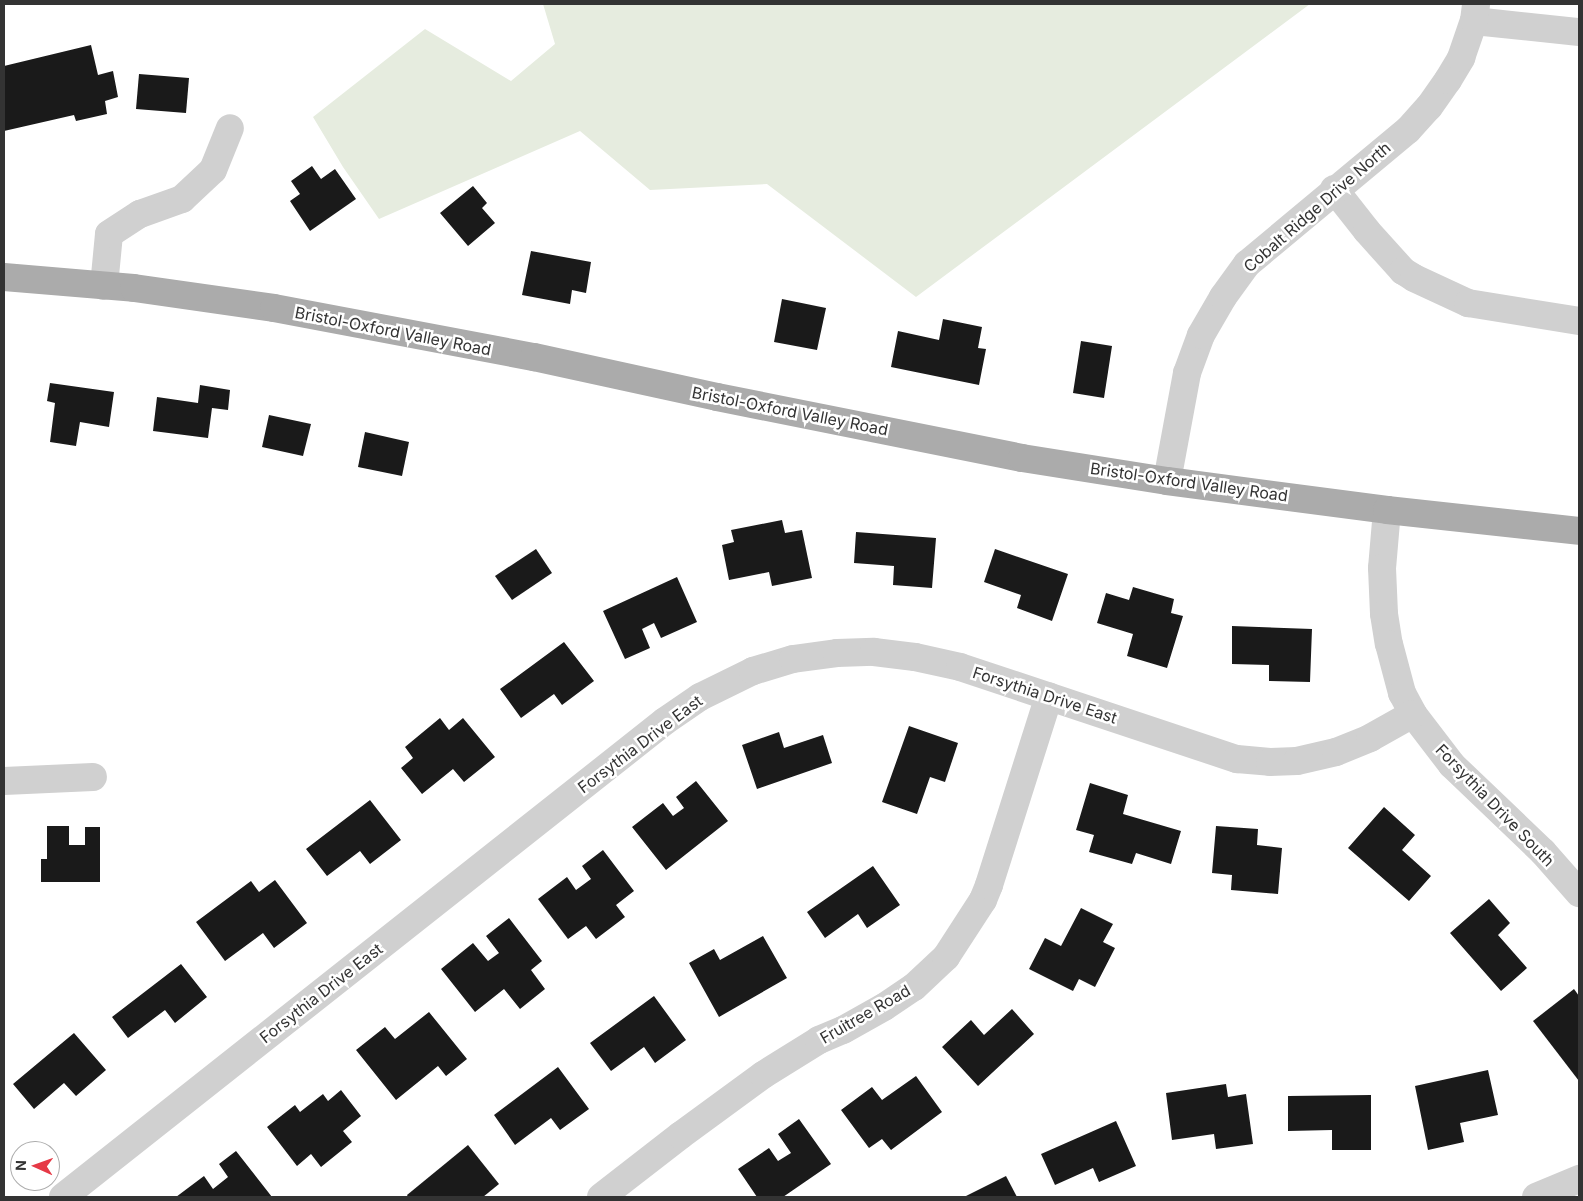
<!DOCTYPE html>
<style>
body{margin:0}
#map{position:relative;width:1583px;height:1201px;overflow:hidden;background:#fff;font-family:Inter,sans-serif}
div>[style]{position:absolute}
.green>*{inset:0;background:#e6ecdf}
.building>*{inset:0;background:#1a1a1a}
.minor>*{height:28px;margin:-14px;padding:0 14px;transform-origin:14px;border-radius:14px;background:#d0d0d0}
.major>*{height:28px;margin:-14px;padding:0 14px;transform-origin:14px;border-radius:14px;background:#ababab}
span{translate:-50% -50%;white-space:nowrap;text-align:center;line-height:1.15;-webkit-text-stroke:5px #fff;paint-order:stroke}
.street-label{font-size:16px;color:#333}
.frame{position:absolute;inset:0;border:5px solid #333;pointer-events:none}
.north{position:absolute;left:10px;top:1141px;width:50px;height:50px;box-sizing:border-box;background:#fff;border:1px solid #adadad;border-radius:50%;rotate:272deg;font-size:14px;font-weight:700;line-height:20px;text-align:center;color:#333}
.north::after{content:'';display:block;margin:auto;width:18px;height:22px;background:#e63946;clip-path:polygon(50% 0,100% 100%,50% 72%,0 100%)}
</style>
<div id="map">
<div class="green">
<i style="clip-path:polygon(543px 4px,1310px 4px,916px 297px,767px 184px,650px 190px,580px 131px,379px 219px,343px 167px,313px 117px,425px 29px,511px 81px,555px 44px)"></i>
</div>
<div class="building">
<i style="clip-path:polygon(91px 45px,98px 75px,113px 71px,118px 97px,105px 101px,107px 114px,76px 121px,74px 115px,4px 131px,4px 66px)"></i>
<i style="clip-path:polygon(139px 74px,189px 78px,186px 113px,136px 109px)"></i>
<i style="clip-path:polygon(312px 166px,321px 179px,335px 169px,356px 199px,310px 231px,290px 201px,300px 194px,291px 181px)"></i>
<i style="clip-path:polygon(473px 186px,487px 203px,482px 208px,495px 223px,468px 246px,440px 213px)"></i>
<i style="clip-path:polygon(531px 251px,591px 262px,586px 293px,572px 290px,570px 304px,522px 295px)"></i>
<i style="clip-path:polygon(782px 299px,826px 308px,817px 350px,774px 342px)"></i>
<i style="clip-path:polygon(943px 319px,982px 327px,978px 348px,986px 349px,979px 385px,891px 367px,898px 331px,939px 340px)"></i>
<i style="clip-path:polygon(1081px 341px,1112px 346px,1104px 398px,1073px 393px)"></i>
<i style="clip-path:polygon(50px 383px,114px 392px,109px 427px,80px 422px,76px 446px,50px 442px,55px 403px,47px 401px)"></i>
<i style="clip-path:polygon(200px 385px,230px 390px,228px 410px,212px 408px,208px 438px,153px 431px,157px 397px,198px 403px)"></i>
<i style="clip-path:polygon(269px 415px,311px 424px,303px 456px,262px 447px)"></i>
<i style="clip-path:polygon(365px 432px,409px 442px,402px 476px,358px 467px)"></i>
<i style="clip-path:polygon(782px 520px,785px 533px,802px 530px,812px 578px,772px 586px,769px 572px,729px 580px,722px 545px,734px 542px,731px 530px)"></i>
<i style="clip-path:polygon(856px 532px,936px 538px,932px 588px,893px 585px,894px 566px,854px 563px)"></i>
<i style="clip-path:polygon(536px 549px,552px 573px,512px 600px,495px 576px)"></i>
<i style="clip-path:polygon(995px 549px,1068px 574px,1052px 621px,1017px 608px,1021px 595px,984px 582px)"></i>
<i style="clip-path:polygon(677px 577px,697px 622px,661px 638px,654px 623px,642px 629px,650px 648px,625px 659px,603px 611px)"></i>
<i style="clip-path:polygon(1133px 587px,1174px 599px,1171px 613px,1183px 616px,1167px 668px,1127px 656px,1133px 634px,1097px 623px,1106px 593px,1129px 600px)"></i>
<i style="clip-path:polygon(1232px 626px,1312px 629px,1310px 682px,1269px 681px,1269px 665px,1232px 664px)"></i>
<i style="clip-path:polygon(564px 642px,594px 681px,562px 705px,554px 694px,521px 718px,500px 689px)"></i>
<i style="clip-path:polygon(440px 718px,449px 730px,463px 718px,495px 757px,464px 782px,453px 769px,422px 794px,401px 768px,413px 758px,405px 747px)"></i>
<i style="clip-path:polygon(909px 726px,958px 743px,945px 782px,930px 777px,917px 814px,882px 802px)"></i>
<i style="clip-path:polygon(779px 732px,784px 748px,823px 735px,832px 763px,757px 789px,742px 745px)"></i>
<i style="clip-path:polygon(696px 781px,728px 821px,666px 870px,632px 827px,663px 803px,673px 816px,684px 808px,676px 797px)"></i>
<i style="clip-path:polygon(1090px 783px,1128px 795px,1123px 814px,1181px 831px,1171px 864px,1136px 853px,1132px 864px,1089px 852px,1094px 835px,1076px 830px)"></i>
<i style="clip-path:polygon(370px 800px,401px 840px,370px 864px,360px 851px,327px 876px,306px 849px)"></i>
<i style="clip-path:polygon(1384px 807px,1415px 835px,1402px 850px,1431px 876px,1409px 901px,1348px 848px)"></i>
<i style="clip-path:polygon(47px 826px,69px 826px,69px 845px,85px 845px,85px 827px,100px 827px,100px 882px,41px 882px,41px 859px,47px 859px)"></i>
<i style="clip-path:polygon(1216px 826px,1258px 829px,1257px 845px,1282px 848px,1278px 894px,1231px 890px,1232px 875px,1212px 873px)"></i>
<i style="clip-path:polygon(603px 850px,634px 891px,616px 905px,625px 917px,596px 939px,586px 926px,568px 939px,538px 899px,567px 877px,576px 890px,591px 879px,582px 866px)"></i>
<i style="clip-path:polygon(873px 866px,900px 905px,867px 928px,858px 914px,825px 938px,807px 912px)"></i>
<i style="clip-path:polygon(275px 880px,307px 923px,274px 948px,263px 933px,225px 961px,196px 922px,251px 881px,259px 892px)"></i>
<i style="clip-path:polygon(1489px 899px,1510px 923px,1498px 935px,1527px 968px,1501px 991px,1450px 933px)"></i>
<i style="clip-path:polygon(1081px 908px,1113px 924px,1103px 942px,1115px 948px,1095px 987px,1079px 979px,1073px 991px,1029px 969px,1045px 938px,1061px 946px)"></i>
<i style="clip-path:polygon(509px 918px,542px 961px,531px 970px,545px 989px,520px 1009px,504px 989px,475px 1012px,441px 969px,473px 943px,488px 961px,499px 953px,486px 936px)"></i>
<i style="clip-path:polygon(763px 936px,787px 978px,719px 1017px,689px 963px,714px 949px,720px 960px)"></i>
<i style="clip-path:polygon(181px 964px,207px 997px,175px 1023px,165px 1010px,128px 1038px,112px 1017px)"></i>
<i style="clip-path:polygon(1574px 989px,1579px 996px,1579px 1081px,1533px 1021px)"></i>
<i style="clip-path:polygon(654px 996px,686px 1040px,655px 1063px,644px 1047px,611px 1071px,590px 1043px)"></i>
<i style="clip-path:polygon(1012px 1009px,1034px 1034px,978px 1086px,942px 1047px,971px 1020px,984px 1035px)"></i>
<i style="clip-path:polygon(429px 1012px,467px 1059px,446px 1076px,438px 1066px,396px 1100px,356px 1050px,385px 1027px,395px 1039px)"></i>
<i style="clip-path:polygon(74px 1033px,106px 1070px,76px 1096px,64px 1083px,34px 1109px,13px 1084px)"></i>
<i style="clip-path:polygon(558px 1067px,589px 1109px,560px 1130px,551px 1118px,515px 1145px,494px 1115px)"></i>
<i style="clip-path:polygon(1488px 1070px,1498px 1115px,1460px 1123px,1464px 1142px,1428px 1150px,1415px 1086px)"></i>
<i style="clip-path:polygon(916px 1076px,942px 1112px,891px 1150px,882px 1139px,869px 1148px,841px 1110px,872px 1087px,882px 1100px)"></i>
<i style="clip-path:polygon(1226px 1084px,1228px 1097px,1246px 1094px,1253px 1144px,1216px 1149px,1214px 1134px,1172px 1140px,1166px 1093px)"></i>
<i style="clip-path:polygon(341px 1090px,361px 1116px,343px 1131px,352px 1142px,321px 1167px,311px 1154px,297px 1166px,267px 1127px,295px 1105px,300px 1112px,323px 1094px,328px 1101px)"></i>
<i style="clip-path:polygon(1371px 1095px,1371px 1150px,1332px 1150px,1332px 1130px,1288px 1131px,1288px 1096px)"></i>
<i style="clip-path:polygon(799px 1119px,831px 1164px,783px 1197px,757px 1197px,738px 1169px,769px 1148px,778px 1161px,791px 1153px,778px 1134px)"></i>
<i style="clip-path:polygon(1116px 1121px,1136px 1166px,1099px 1182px,1093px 1168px,1055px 1185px,1041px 1154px)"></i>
<i style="clip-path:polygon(468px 1145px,499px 1184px,483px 1197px,408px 1197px,407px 1195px)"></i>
<i style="clip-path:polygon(236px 1151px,272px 1197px,176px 1197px,204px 1176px,213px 1189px,228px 1177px,219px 1164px)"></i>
<i style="clip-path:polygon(1006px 1176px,1017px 1197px,964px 1197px)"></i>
</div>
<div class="minor">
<i style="left:1474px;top:21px;width:106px;rotate:6deg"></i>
<i style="left:1334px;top:189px;width:53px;rotate:51.8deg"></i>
<i style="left:1367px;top:231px;width:54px;rotate:48deg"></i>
<i style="left:1403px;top:271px;width:13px;rotate:32deg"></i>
<i style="left:1414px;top:278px;width:60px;rotate:24.8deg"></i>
<i style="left:1468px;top:303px;width:112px;rotate:9.2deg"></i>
<i style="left:104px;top:286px;width:52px;rotate:-84.5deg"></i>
<i style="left:109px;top:234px;width:37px;rotate:-33deg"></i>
<i style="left:140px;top:214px;width:45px;rotate:-19.7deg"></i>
<i style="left:182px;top:199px;width:42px;rotate:-43.1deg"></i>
<i style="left:213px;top:170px;width:45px;rotate:-68deg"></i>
<i style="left:1167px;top:481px;width:110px;rotate:-79.5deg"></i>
<i style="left:1187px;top:373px;width:40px;rotate:-69.8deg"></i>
<i style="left:1201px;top:335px;width:44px;rotate:-59.9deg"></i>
<i style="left:1223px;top:297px;width:41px;rotate:-54deg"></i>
<i style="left:1247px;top:264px;width:209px;rotate:-39.8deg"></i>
<i style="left:1408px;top:130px;width:31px;rotate:-48deg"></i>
<i style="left:1429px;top:107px;width:33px;rotate:-55deg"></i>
<i style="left:1448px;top:80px;width:26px;rotate:-59deg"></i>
<i style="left:1461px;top:58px;width:39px;rotate:-71deg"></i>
<i style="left:1474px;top:21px;width:17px;rotate:-83deg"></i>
<i style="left:1387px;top:510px;width:58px;rotate:94.9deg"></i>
<i style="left:1382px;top:568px;width:46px;rotate:87.5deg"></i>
<i style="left:1384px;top:614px;width:30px;rotate:81deg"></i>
<i style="left:1389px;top:644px;width:51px;rotate:75.1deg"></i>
<i style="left:1402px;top:693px;width:24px;rotate:62deg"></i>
<i style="left:1413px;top:714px;width:64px;rotate:52.6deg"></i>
<i style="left:1452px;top:765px;width:126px;rotate:43.7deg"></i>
<i style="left:1543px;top:852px;width:55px;rotate:48.7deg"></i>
<i style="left:4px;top:781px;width:89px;rotate:-2.6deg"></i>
<i style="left:63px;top:1197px;width:767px;rotate:-38.33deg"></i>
<i style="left:665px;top:721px;width:42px;rotate:-34.4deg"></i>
<i style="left:700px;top:697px;width:59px;rotate:-26.1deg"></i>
<i style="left:753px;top:671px;width:42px;rotate:-16.7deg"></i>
<i style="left:793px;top:659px;width:44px;rotate:-7.8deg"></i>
<i style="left:837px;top:653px;width:37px;rotate:-2deg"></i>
<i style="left:874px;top:652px;width:41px;rotate:7deg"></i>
<i style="left:915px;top:657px;width:46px;rotate:12.5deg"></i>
<i style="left:960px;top:667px;width:292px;rotate:18.4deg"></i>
<i style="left:1237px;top:759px;width:33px;rotate:5deg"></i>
<i style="left:1270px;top:762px;width:27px;rotate:-2deg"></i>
<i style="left:1297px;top:761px;width:40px;rotate:-13deg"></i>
<i style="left:1336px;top:752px;width:37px;rotate:-22deg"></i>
<i style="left:1370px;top:738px;width:49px;rotate:-29.2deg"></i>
<i style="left:601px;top:1197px;width:101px;rotate:-37.8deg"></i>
<i style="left:681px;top:1135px;width:102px;rotate:-36.2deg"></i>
<i style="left:763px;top:1075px;width:66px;rotate:-32deg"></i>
<i style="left:819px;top:1040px;width:26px;rotate:-23deg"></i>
<i style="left:843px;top:1030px;width:47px;rotate:-29.3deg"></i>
<i style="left:884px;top:1007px;width:36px;rotate:-34deg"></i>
<i style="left:914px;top:987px;width:44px;rotate:-43.2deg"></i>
<i style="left:946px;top:957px;width:68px;rotate:-57deg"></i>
<i style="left:983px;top:900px;width:16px;rotate:-68deg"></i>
<i style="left:989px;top:885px;width:198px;rotate:-72.4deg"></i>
<i style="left:1536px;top:1197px;width:47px;rotate:-22.7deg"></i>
</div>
<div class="major">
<i style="left:4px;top:277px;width:130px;rotate:4.8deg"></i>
<i style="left:134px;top:288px;width:141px;rotate:8.1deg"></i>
<i style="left:274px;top:308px;width:265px;rotate:10.7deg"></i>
<i style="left:534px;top:357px;width:187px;rotate:12.3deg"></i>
<i style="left:717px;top:397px;width:311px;rotate:11.3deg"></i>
<i style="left:1022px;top:458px;width:147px;rotate:9deg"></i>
<i style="left:1167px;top:481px;width:222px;rotate:7.5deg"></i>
<i style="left:1387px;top:510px;width:193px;rotate:6.2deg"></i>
</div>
<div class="street-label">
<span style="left:1317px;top:207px;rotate:-41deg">Cobalt Ridge Drive North</span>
<span style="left:393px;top:331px;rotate:11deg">Bristol-Oxford Valley Road</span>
<span style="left:790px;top:411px;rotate:11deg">Bristol-Oxford Valley Road</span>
<span style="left:1189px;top:482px;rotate:8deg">Bristol-Oxford Valley Road</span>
<span style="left:1045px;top:695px;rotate:18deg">Forsythia Drive East</span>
<span style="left:640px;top:744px;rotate:-37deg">Forsythia Drive East</span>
<span style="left:1495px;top:805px;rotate:46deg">Forsythia Drive South</span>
<span style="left:321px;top:993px;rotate:-38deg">Forsythia Drive East</span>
<span style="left:865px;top:1014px;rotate:-30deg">Fruitree Road</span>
</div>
<div class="frame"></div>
<div class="north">N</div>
</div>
